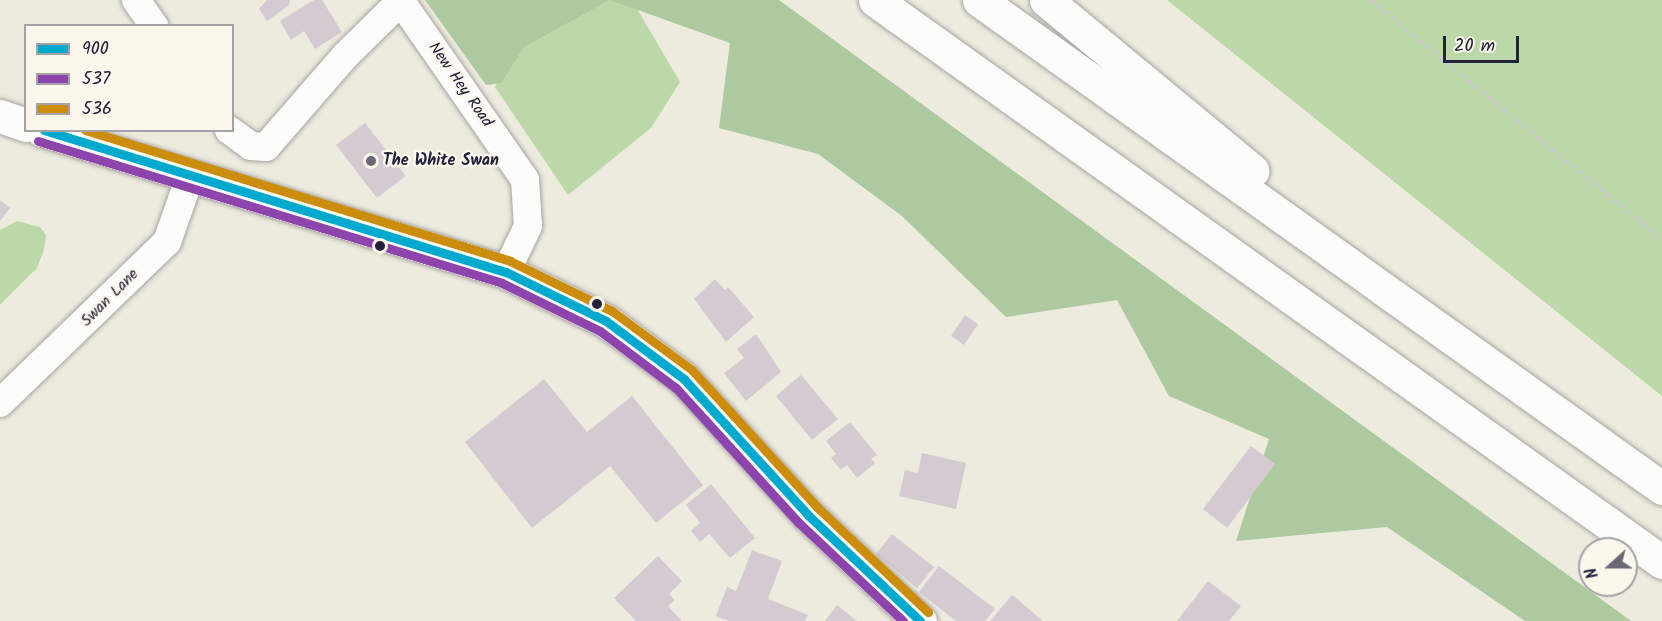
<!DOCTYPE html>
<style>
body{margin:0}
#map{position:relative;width:1662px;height:621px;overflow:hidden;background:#edeade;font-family:Kalam,sans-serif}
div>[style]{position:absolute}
.green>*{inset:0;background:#bcd8a9}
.forest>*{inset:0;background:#acc99f}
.building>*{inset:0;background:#d4cad1}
.path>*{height:4px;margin-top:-2px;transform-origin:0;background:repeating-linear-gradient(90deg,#cbcaca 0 4.5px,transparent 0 9px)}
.roads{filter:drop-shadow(0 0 2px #a7a5a1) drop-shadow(0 0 2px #a7a5a1)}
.minor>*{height:28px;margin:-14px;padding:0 14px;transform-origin:14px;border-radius:14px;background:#fcfcfa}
.major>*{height:33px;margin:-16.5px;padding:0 16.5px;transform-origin:16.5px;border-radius:16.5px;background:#fcfcfa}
.highway>*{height:33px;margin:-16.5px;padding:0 16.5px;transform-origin:16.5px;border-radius:16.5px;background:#fcfcfa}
.bus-1>*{height:9px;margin:-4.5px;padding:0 4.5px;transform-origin:4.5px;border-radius:4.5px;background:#00a9ce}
.bus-2>*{height:9px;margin:-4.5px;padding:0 4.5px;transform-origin:4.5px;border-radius:4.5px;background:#8e44ad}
.bus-3>*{height:9px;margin:-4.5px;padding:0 4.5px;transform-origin:4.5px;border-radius:4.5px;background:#cc8c0c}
.dots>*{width:16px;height:16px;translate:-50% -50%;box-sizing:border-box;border:3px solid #fbf7ec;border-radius:50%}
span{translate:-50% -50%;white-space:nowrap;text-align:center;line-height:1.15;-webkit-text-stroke:5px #fbf7ec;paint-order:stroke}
.street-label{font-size:16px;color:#22223b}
.poi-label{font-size:16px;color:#22223b;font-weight:700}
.left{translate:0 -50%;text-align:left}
.legend{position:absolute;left:24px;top:24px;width:210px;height:108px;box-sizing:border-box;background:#fbf7ec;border:2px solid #a4a2a5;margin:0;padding:8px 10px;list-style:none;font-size:18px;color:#22223b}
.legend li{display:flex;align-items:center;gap:12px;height:30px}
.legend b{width:30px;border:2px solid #a4a2a5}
.north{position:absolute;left:1578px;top:537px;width:60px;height:60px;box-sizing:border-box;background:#fbf7ec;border:2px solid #a4a2a5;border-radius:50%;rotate:249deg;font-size:16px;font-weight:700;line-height:24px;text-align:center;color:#22223b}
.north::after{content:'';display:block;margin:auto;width:21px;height:27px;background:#696874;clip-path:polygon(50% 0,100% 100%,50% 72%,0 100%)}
.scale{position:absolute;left:1443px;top:36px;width:76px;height:27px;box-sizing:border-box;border:3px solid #22223b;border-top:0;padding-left:8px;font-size:18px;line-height:21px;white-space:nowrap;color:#22223b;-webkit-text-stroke:4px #fbf7ec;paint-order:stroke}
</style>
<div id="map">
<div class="green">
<i style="clip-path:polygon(589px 0,632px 0,680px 82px,651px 128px,568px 195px,495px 87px,510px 57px,541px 19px)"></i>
<i style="clip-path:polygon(1167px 0,1662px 0,1662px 396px)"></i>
<i style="clip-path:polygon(17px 221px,40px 227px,46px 235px,44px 250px,37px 268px,0 305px,0 230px)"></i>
</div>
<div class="forest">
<i style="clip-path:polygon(425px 0,609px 0,524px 47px,501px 83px,486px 85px)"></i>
<i style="clip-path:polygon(610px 0,779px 0,1631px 621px,1525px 621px,1387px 527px,1236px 541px,1269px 439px,1169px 396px,1117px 300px,1006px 317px,902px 216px,818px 154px,719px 128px,730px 43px)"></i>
</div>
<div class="building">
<i style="clip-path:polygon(267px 0,290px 0,289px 5px,267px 21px,259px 9px)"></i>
<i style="clip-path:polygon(314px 0,322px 0,342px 32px,315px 49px,304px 31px,291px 40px,280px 21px)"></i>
<i style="clip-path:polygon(365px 123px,406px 176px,377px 198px,336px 145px)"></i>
<i style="clip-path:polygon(0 200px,10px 208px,0 221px)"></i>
<i style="clip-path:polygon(715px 279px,725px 290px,728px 287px,754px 317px,726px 342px,694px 299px)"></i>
<i style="clip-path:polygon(965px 315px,978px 324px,964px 345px,951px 336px)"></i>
<i style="clip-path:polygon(756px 334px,781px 372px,746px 401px,724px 373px,744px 358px,737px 349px)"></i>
<i style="clip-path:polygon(801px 375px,838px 419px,812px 440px,776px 396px)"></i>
<i style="clip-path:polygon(544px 379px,587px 432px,632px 396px,703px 485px,656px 523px,610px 466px,532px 528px,465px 442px)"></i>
<i style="clip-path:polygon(850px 422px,877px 455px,871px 459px,875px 463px,857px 478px,847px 465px,841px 470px,831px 458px,836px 454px,826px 441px)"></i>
<i style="clip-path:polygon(1251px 446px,1275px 464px,1227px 528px,1203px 509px)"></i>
<i style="clip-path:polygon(922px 453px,966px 463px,956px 509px,899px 496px,905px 470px,918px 473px)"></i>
<i style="clip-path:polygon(711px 484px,755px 538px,730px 558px,709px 534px,700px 542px,691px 531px,700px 523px,686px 505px)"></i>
<i style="clip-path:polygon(892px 534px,934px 567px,917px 588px,876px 554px)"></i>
<i style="clip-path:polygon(752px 550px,782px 561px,768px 599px,808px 615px,805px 621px,729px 621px,716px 616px,727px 587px,736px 591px)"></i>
<i style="clip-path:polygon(658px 556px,682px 581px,669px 594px,675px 600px,668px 606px,682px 621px,636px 621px,614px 598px)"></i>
<i style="clip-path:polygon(939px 566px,995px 609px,985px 621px,956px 621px,919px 592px)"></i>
<i style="clip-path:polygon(1208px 581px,1241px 606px,1229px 621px,1177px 621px)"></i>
<i style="clip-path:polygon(1012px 595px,1043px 621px,990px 621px)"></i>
<i style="clip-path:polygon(837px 605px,857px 621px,825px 621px)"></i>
</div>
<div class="path">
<i style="left:1370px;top:0;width:377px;rotate:39.3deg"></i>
</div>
<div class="roads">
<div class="minor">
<i style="left:136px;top:0;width:32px;rotate:55deg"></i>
<i style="left:400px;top:0;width:219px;rotate:55.2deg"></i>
<i style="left:525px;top:180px;width:46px;rotate:86.3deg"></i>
<i style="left:528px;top:226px;width:51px;rotate:115.6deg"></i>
<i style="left:229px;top:130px;width:27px;rotate:36deg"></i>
<i style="left:251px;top:146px;width:15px;rotate:4deg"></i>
<i style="left:266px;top:147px;width:122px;rotate:-49deg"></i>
<i style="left:346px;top:55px;width:77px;rotate:-44.5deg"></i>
<i style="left:0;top:403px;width:232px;rotate:-44deg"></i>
<i style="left:167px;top:242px;width:72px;rotate:-70.6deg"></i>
</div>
<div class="major">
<i style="left:0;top:116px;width:28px;rotate:19deg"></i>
<i style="left:42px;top:130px;width:485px;rotate:17deg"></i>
<i style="left:506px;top:272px;width:111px;rotate:26.1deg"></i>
<i style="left:606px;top:321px;width:97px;rotate:36.6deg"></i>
<i style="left:684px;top:379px;width:184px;rotate:47.6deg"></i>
<i style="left:808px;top:515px;width:154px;rotate:43.4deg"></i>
</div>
<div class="highway">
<i style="left:875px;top:0;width:967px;rotate:35.53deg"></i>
<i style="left:979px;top:0;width:839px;rotate:35.55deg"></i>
<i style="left:1046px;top:0;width:268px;rotate:39.6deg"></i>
</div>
</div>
<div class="bus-1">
<i style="left:44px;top:130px;width:483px;rotate:17.1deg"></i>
<i style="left:506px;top:272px;width:111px;rotate:26.1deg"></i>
<i style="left:606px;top:321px;width:97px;rotate:36.6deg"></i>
<i style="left:684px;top:379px;width:184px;rotate:47.6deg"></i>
<i style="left:808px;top:515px;width:154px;rotate:43.4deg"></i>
</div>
<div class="bus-2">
<i style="left:38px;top:141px;width:485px;rotate:17deg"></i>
<i style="left:502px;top:283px;width:109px;rotate:26.1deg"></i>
<i style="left:600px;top:331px;width:95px;rotate:36.9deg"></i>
<i style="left:676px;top:388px;width:183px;rotate:47.7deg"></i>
<i style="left:799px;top:523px;width:143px;rotate:43.3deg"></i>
</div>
<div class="bus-3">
<i style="left:85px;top:130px;width:445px;rotate:17.1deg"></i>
<i style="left:510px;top:261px;width:114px;rotate:26.1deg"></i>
<i style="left:612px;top:311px;width:99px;rotate:36.4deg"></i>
<i style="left:692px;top:370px;width:185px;rotate:47.6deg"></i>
<i style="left:817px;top:507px;width:153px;rotate:43.4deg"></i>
</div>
<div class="dots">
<i style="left:371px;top:161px;background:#696874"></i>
<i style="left:380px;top:246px;background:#22223b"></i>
<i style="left:597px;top:304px;background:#22223b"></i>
</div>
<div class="street-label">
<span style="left:460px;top:85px;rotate:55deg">New Hey Road</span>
<span style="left:110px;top:298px;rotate:-45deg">Swan Lane</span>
</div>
<div class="poi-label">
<span class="left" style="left:383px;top:161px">The White Swan</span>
</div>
<ul class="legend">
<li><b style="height:8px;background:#00a9ce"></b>900</li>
<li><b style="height:8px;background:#8e44ad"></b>537</li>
<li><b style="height:8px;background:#cc8c0c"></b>536</li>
</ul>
<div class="north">N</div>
<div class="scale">20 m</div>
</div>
